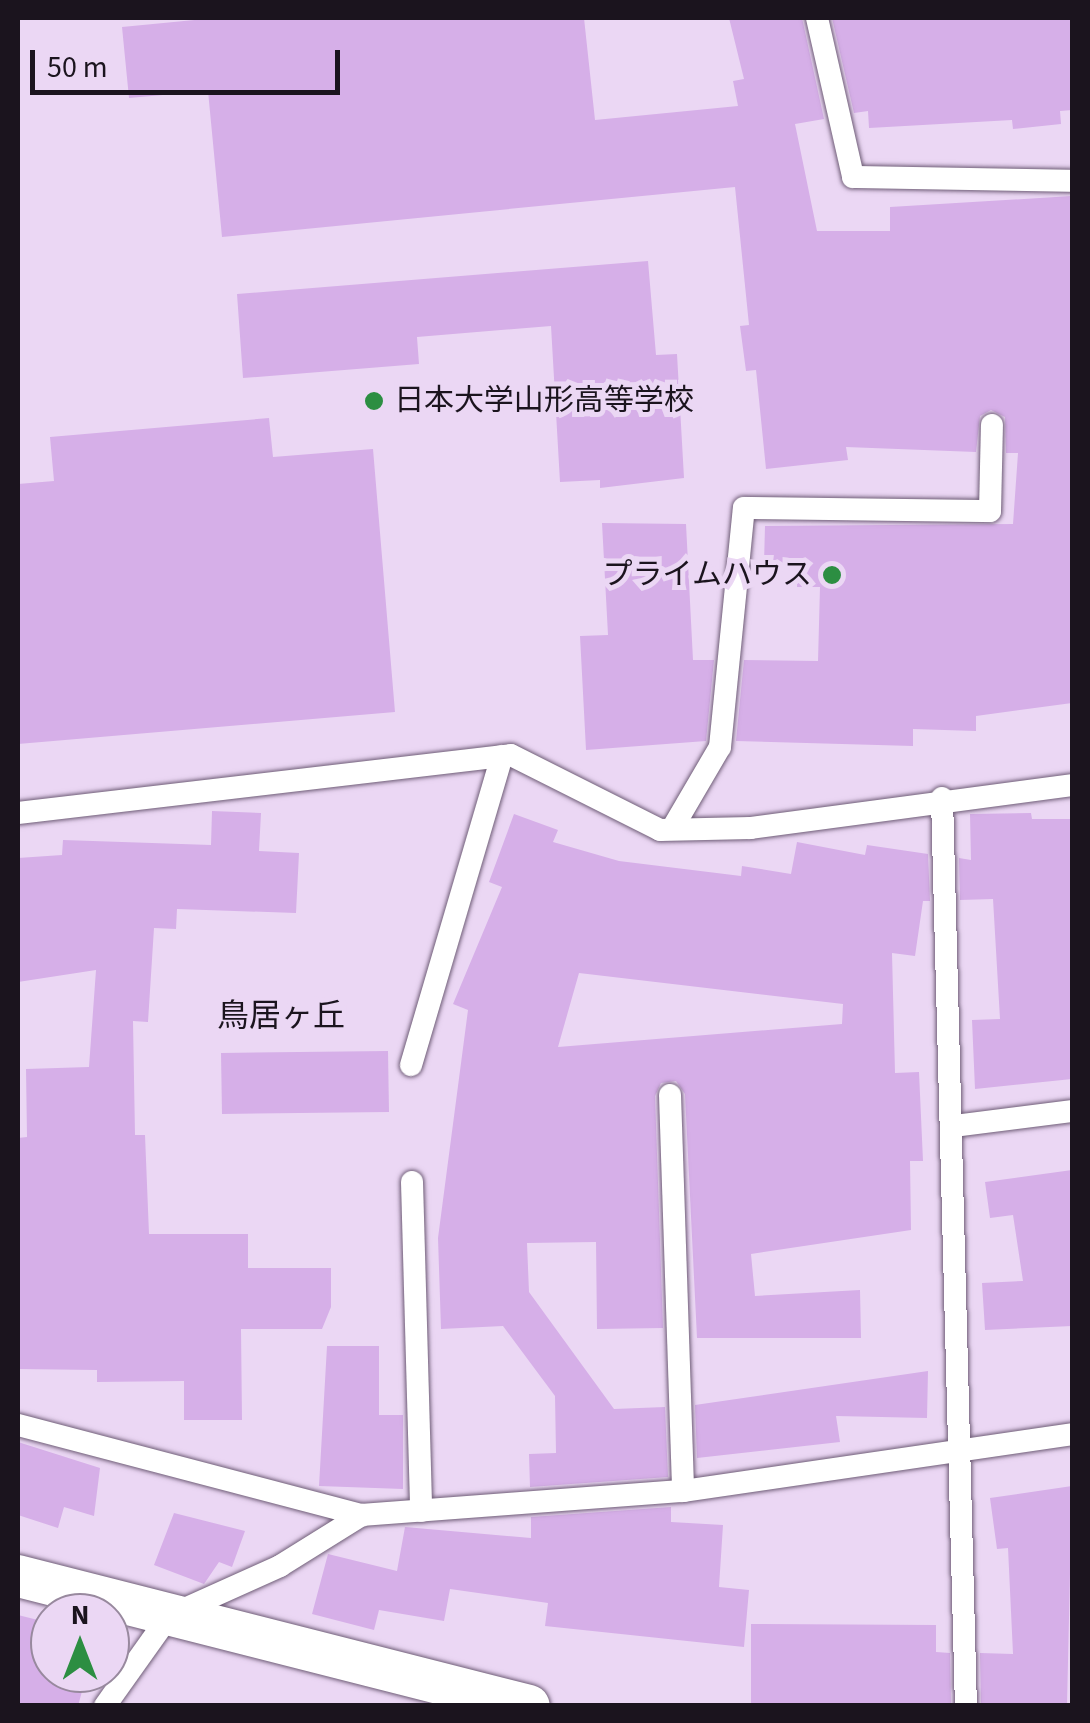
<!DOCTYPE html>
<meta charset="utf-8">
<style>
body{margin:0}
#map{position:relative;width:1090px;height:1723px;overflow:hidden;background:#ebd7f4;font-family:"Source Sans 3","Noto Sans JP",sans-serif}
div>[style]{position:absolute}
.building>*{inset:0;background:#d6afe8}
.roads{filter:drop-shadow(0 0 2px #6f5d77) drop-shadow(0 0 2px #6f5d77)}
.lane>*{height:22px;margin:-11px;padding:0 11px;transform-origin:11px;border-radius:11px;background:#fff}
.street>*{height:42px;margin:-21px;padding:0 21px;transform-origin:21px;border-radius:21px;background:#fff}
.dots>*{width:28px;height:28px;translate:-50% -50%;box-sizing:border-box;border:5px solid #ebd7f4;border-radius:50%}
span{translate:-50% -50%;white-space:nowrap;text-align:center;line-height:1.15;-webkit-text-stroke:10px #ebd7f4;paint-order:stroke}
.poi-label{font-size:30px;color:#1b141e}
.left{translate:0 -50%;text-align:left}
.right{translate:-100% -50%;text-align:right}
.neighbourhood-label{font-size:32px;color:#1b141e}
.frame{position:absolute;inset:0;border:20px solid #1b141e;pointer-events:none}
.north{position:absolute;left:30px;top:1593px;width:100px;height:100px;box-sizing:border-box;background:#ebd7f4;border:2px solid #98899e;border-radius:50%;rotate:0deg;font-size:28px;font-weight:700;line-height:40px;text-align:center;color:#1b141e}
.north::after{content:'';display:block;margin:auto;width:35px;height:45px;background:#2c8e42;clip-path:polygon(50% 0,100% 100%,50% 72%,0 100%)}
.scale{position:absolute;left:30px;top:50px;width:310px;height:45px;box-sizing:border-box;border:5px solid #1b141e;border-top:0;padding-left:12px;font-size:30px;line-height:35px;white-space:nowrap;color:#1b141e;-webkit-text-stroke:8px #ebd7f4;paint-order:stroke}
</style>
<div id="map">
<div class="building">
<i style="clip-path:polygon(215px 18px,584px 18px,595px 120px,738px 106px,733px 81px,744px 79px,729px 18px,802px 18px,824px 119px,795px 124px,817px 231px,890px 231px,890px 207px,1072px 196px,1072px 703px,976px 716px,976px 731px,913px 729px,913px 746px,736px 741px,744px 660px,818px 661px,820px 587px,797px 587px,798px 563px,764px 563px,765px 526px,1013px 524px,1018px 453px,1006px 453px,1005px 417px,991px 410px,980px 416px,976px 452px,846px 447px,848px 460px,766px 469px,756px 370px,746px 371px,740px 326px,749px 325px,735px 187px,222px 237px,208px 91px,129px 98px,122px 27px)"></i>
<i style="clip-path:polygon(832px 18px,1072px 18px,1072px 110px,1060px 111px,1061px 124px,1013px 129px,1012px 120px,869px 128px,868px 111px,854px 113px)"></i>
<i style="clip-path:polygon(648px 261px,656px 355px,677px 354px,684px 478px,600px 488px,600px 480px,560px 482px,551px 326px,417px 337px,419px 364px,243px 378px,237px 294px)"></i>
<i style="clip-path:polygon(269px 418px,273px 457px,373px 449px,395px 712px,18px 744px,18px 484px,54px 481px,50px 437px)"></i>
<i style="clip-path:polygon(602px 523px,686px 524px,693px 660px,714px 660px,706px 741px,586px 750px,580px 636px,608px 635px)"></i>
<i style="clip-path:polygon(212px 811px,261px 813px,259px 851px,299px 853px,296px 913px,177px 909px,176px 929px,154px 928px,148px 1022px,133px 1021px,135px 1135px,145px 1135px,149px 1234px,248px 1234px,248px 1268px,331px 1268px,331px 1307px,322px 1329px,241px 1329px,242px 1420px,184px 1420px,184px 1381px,97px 1382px,97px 1370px,18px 1369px,18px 1138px,27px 1137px,26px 1069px,89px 1067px,96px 970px,18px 982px,18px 858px,62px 855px,63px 840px,211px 845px)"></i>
<i style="clip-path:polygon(1031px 813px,1032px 819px,1072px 819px,1072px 1079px,975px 1089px,972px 1020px,1000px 1019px,993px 899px,960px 900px,959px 858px,971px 860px,970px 814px)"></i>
<i style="clip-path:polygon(evenodd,514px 814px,558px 830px,553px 842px,619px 861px,741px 876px,742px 866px,791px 874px,797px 842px,865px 855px,867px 845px,928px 854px,930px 901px,923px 901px,915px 956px,892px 953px,895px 1073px,919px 1072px,923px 1161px,910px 1161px,911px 1230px,751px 1254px,755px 1296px,860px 1290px,861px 1338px,697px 1338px,685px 1094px,676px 1081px,661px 1083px,655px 1096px,663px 1328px,597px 1329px,596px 1242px,527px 1243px,529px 1292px,614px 1409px,665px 1407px,668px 1477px,530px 1487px,529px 1454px,556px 1453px,555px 1396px,503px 1326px,441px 1329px,438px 1238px,468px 1010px,453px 1004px,502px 887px,489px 882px,514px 814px,579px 973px,843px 1004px,842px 1024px,558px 1047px,579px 973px)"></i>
<i style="clip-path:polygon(388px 1051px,389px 1112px,222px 1114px,221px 1053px)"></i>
<i style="clip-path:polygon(1072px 1170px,1072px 1326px,985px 1330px,982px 1283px,1023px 1281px,1013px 1215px,990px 1218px,985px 1182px)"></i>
<i style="clip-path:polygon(327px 1346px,379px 1346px,379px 1415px,403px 1415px,403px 1489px,319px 1486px)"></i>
<i style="clip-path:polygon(928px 1371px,927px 1418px,836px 1416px,840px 1442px,697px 1458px,695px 1405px)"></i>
<i style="clip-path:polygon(18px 1442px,100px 1468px,94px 1516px,64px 1507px,58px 1528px,18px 1515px)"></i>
<i style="clip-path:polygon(1072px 1486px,1067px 1706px,981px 1706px,980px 1653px,1013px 1654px,1008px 1548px,997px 1549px,990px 1498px)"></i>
<i style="clip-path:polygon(671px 1507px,671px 1522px,723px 1525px,719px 1587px,749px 1590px,744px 1647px,545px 1626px,548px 1603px,450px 1589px,444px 1621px,379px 1610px,374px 1630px,312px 1614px,328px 1554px,397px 1571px,405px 1527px,531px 1538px,531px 1517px)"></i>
<i style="clip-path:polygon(174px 1513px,245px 1531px,232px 1567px,219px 1562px,204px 1584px,154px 1565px)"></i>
<i style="clip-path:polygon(18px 1615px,50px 1623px,50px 1673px,87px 1673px,78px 1706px,18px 1706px)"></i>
<i style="clip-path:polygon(751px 1624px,936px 1625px,936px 1652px,950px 1653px,951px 1706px,751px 1704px)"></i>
</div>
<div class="roads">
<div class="lane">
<i style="left:817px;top:18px;width:163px;rotate:77.2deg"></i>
<i style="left:853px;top:177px;width:219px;rotate:1deg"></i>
<i style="left:942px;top:798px;width:908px;rotate:88.49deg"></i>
<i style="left:18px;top:813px;width:496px;rotate:-6.7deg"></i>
<i style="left:511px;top:755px;width:167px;rotate:26.7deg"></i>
<i style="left:660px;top:830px;width:91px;rotate:-1.3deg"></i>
<i style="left:751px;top:828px;width:324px;rotate:-7.6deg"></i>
<i style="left:672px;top:829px;width:95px;rotate:-59.7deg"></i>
<i style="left:720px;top:747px;width:240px;rotate:-84.3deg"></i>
<i style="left:744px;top:508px;width:246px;rotate:0.7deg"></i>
<i style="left:990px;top:511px;width:86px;rotate:-88.7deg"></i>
<i style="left:411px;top:1065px;width:322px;rotate:-73.6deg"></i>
<i style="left:670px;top:1095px;width:396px;rotate:88.1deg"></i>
<i style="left:954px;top:1126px;width:119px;rotate:-7.2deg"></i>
<i style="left:412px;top:1182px;width:329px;rotate:88.4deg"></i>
<i style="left:18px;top:1425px;width:356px;rotate:14.7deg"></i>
<i style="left:105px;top:1706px;width:110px;rotate:-54.6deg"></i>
<i style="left:169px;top:1616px;width:122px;rotate:-24.2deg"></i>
<i style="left:280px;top:1566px;width:97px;rotate:-31.9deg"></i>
<i style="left:362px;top:1515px;width:322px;rotate:-4.3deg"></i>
<i style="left:683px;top:1491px;width:393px;rotate:-8.3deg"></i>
</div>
<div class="street">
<i style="left:18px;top:1576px;width:527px;rotate:14.27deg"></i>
</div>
</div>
<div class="dots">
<i style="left:374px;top:401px;background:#2c8e42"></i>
<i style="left:832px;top:575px;background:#2c8e42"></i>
</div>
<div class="poi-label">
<span class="left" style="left:394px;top:401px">日本大学山形高等学校</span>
<span class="right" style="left:812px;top:575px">プライムハウス</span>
</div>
<div class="neighbourhood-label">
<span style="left:281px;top:1016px">鳥居ヶ丘</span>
</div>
<div class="frame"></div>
<div class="north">N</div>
<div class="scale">50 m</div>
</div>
